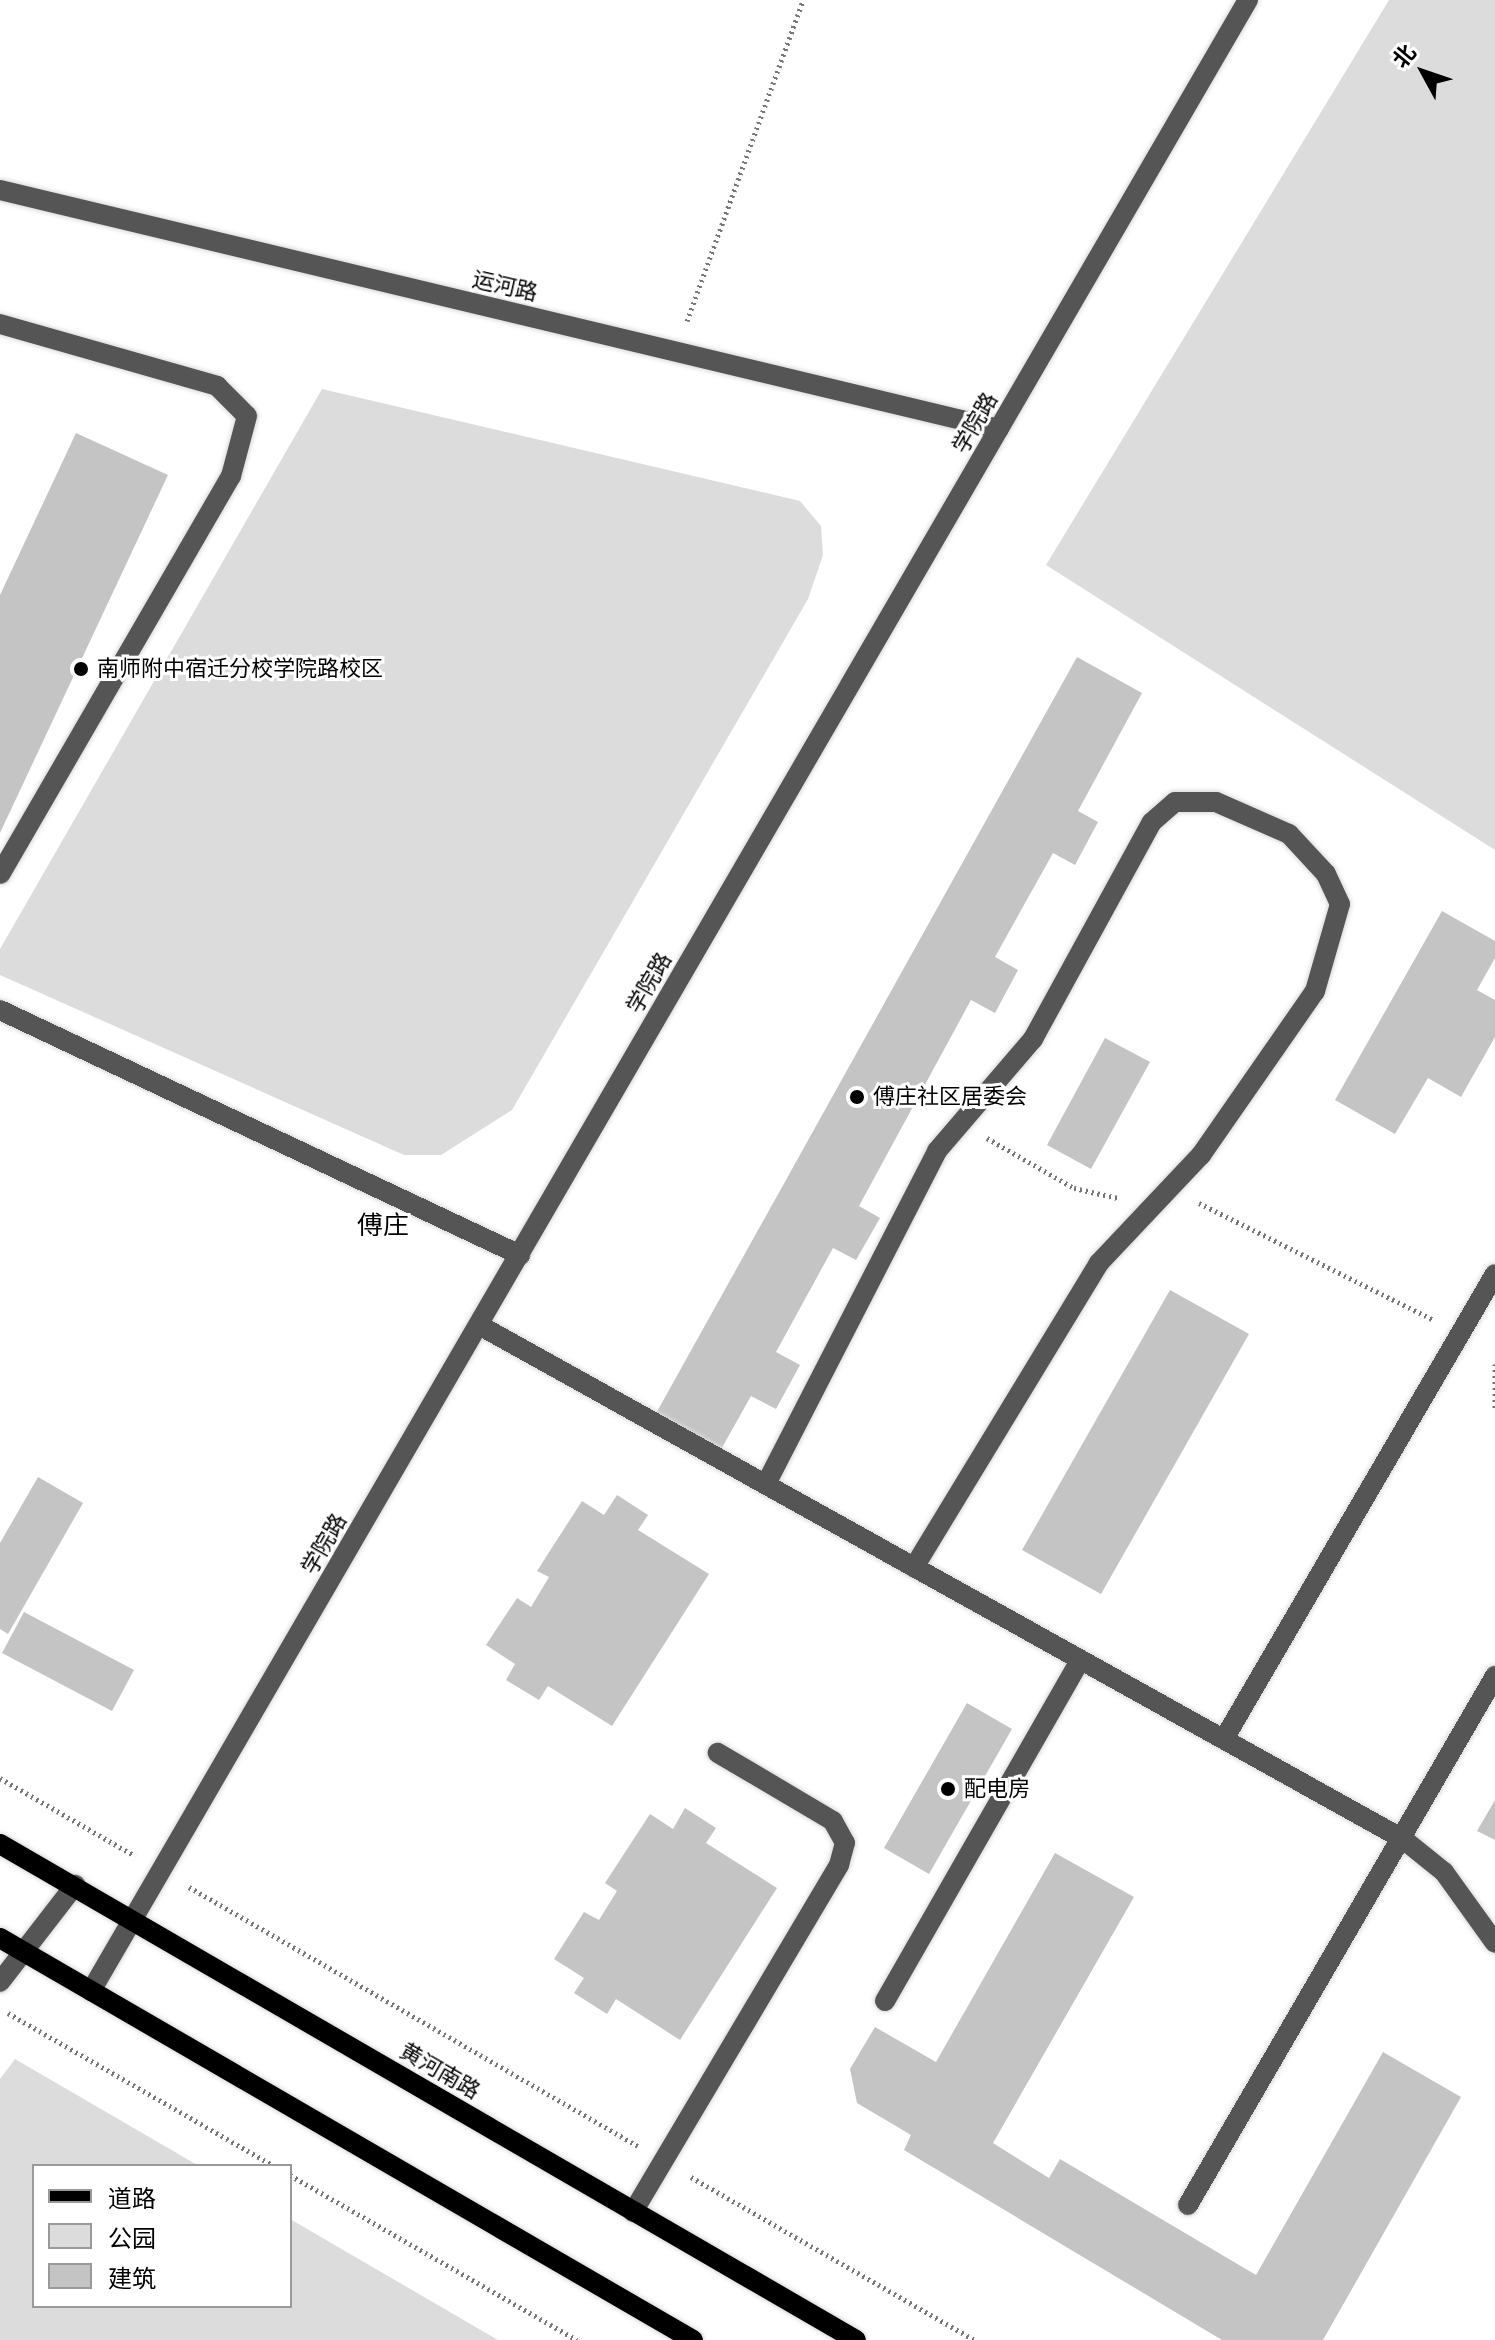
<!DOCTYPE html>
<meta charset="utf-8">
<style>
body{margin:0}
#map{position:relative;width:1495px;height:2340px;overflow:hidden;background:#fff;font-family:Figtree,"Noto Sans SC",sans-serif}
div>[style]{position:absolute}
.green>*{inset:0;background:#dcdcdc}
.building>*{inset:0;background:#c4c4c4}
.path>*{height:5px;margin-top:-2.5px;transform-origin:0;background:repeating-linear-gradient(90deg,#777 0 2px,transparent 0 6px)}
.roads{filter:drop-shadow(0 0 2px #dbdbdb) drop-shadow(0 0 2px #dbdbdb)}
.minor>*{height:20px;margin:-10px;padding:0 10px;transform-origin:10px;border-radius:10px;background:#555}
.major>*{height:20px;margin:-10px;padding:0 10px;transform-origin:10px;border-radius:10px;background:#000}
.dots>*{width:22px;height:22px;translate:-50% -50%;box-sizing:border-box;border:4px solid #fff;border-radius:50%}
span{translate:-50% -50%;white-space:nowrap;text-align:center;line-height:1.15;-webkit-text-stroke:6px #fff;paint-order:stroke}
.street-label{font-size:22px;color:#000}
.poi-label{font-size:22px;color:#000}
.left{translate:0 -50%;text-align:left}
.quarter-label{font-size:26px;color:#000}
.legend{position:absolute;left:32px;top:2164px;width:260px;height:144px;box-sizing:border-box;background:#fff;border:2px solid #999;margin:0;padding:10px 14px;list-style:none;font-size:24px;color:#000}
.legend li{display:flex;align-items:center;gap:16px;height:40px}
.legend b{width:40px;border:2px solid #999}
.north{position:absolute;left:1383px;top:32px;width:80px;height:80px;-webkit-text-stroke:6px #fff;paint-order:stroke;rotate:310deg;font-size:22px;font-weight:700;line-height:32px;text-align:center;color:#000}
.north::after{content:'';display:block;margin:auto;width:28px;height:36px;background:#000;clip-path:polygon(50% 0,100% 100%,50% 72%,0 100%)}
</style>
<div id="map">
<div class="green">
<i style="clip-path:polygon(1389px 0,1495px 0,1495px 850px,1046px 565px)"></i>
<i style="clip-path:polygon(322px 389px,800px 501px,821px 526px,823px 555px,808px 599px,512px 1110px,441px 1155px,404px 1155px,0 975px,0 949px)"></i>
<i style="clip-path:polygon(15px 2059px,199px 2166px,34px 2166px,34px 2306px,290px 2306px,290px 2219px,498px 2340px,0 2340px,0 2079px)"></i>
</div>
<div class="building">
<i style="clip-path:polygon(76px 433px,168px 475px,0 833px,0 595px)"></i>
<i style="clip-path:polygon(1077px 657px,1142px 693px,1078px 811px,1098px 822px,1075px 865px,1053px 853px,995px 957px,1018px 970px,995px 1013px,971px 1000px,859px 1206px,880px 1218px,856px 1260px,833px 1248px,776px 1352px,800px 1365px,776px 1409px,751px 1396px,719px 1453px,654px 1417px)"></i>
<i style="clip-path:polygon(1442px 911px,1495px 941px,1495px 958px,1477px 990px,1495px 1000px,1495px 1037px,1461px 1097px,1428px 1078px,1395px 1134px,1335px 1100px)"></i>
<i style="clip-path:polygon(1105px 1038px,1150px 1062px,1091px 1169px,1047px 1145px)"></i>
<i style="clip-path:polygon(1170px 1290px,1249px 1334px,1101px 1594px,1022px 1550px)"></i>
<i style="clip-path:polygon(38px 1477px,83px 1503px,8px 1634px,0 1629px,0 1543px)"></i>
<i style="clip-path:polygon(617px 1495px,648px 1515px,638px 1530px,709px 1574px,612px 1726px,548px 1686px,539px 1700px,506px 1680px,515px 1664px,486px 1645px,517px 1598px,531px 1607px,549px 1577px,537px 1571px,582px 1501px,604px 1515px)"></i>
<i style="clip-path:polygon(24px 1612px,134px 1670px,112px 1711px,2px 1653px)"></i>
<i style="clip-path:polygon(967px 1703px,1012px 1729px,929px 1874px,884px 1848px)"></i>
<i style="clip-path:polygon(1495px 1800px,1495px 1840px,1477px 1831px)"></i>
<i style="clip-path:polygon(685px 1808px,716px 1828px,706px 1843px,777px 1888px,680px 2040px,616px 1999px,607px 2014px,574px 1993px,584px 1978px,554px 1959px,584px 1912px,599px 1920px,617px 1891px,605px 1883px,650px 1814px,673px 1829px)"></i>
<i style="clip-path:polygon(1055px 1853px,1134px 1897px,993px 2143px,1049px 2178px,1060px 2159px,1256px 2275px,1383px 2052px,1461px 2097px,1323px 2340px,1222px 2340px,904px 2150px,911px 2135px,857px 2103px,850px 2069px,875px 2027px,936px 2062px)"></i>
</div>
<div class="path">
<i style="left:687px;top:321px;width:341px;rotate:-70.1deg"></i>
<i style="left:987px;top:1138px;width:100px;rotate:29.9deg"></i>
<i style="left:1074px;top:1188px;width:45px;rotate:12.8deg"></i>
<i style="left:1199px;top:1203px;width:263px;rotate:26.5deg"></i>
<i style="left:1495px;top:1364px;width:47px;rotate:90deg"></i>
<i style="left:0;top:1778px;width:156px;rotate:30deg"></i>
<i style="left:189px;top:1887px;width:518px;rotate:29.98deg"></i>
<i style="left:8px;top:2013px;width:307px;rotate:29.9deg"></i>
<i style="left:290px;top:2175px;width:331px;rotate:29.9deg"></i>
<i style="left:691px;top:2177px;width:327px;rotate:29.9deg"></i>
</div>
<div class="roads">
<div class="minor">
<i style="left:0;top:190px;width:1027px;rotate:13.45deg"></i>
<i style="left:0;top:324px;width:226px;rotate:15.9deg"></i>
<i style="left:217px;top:386px;width:42px;rotate:45deg"></i>
<i style="left:247px;top:416px;width:62px;rotate:104.9deg"></i>
<i style="left:231px;top:476px;width:460px;rotate:120.1deg"></i>
<i style="left:0;top:1010px;width:575px;rotate:25.23deg"></i>
<i style="left:479px;top:1325px;width:1057px;rotate:29.09deg"></i>
<i style="left:1403px;top:1839px;width:53px;rotate:38.8deg"></i>
<i style="left:1444px;top:1872px;width:87px;rotate:54.3deg"></i>
<i style="left:766px;top:1484px;width:374px;rotate:-62.8deg"></i>
<i style="left:937px;top:1151px;width:148px;rotate:-49.4deg"></i>
<i style="left:1033px;top:1039px;width:247px;rotate:-61.3deg"></i>
<i style="left:1152px;top:822px;width:30px;rotate:-41deg"></i>
<i style="left:1175px;top:802px;width:41px"></i>
<i style="left:1216px;top:802px;width:80px;rotate:23.7deg"></i>
<i style="left:1289px;top:834px;width:54px;rotate:47.2deg"></i>
<i style="left:1326px;top:874px;width:33px;rotate:65deg"></i>
<i style="left:1340px;top:904px;width:91px;rotate:106deg"></i>
<i style="left:1315px;top:991px;width:200px;rotate:124.8deg"></i>
<i style="left:1201px;top:1155px;width:149px;rotate:133.4deg"></i>
<i style="left:1099px;top:1263px;width:356px;rotate:121.3deg"></i>
<i style="left:1224px;top:1739px;width:538px;rotate:-59.77deg"></i>
<i style="left:0;top:1982px;width:123px;rotate:-52.3deg"></i>
<i style="left:91px;top:1991px;width:2303px;rotate:-59.84deg"></i>
<i style="left:885px;top:2001px;width:393px;rotate:-60.2deg"></i>
<i style="left:1188px;top:2205px;width:612px;rotate:-59.87deg"></i>
<i style="left:633px;top:2212px;width:404px;rotate:-59.3deg"></i>
<i style="left:839px;top:1865px;width:23px;rotate:-75deg"></i>
<i style="left:845px;top:1843px;width:25px;rotate:-119deg"></i>
<i style="left:833px;top:1821px;width:134px;rotate:-149.4deg"></i>
</div>
<div class="major">
<i style="left:0;top:1844px;width:989px;rotate:30.09deg"></i>
<i style="left:0;top:1938px;width:801px;rotate:30.12deg"></i>
</div>
</div>
<div class="dots">
<i style="left:81px;top:669px;background:#000"></i>
<i style="left:857px;top:1097px;background:#000"></i>
<i style="left:948px;top:1789px;background:#000"></i>
</div>
<div class="street-label">
<span style="left:505px;top:286px;rotate:13deg">运河路</span>
<span style="left:975px;top:423px;rotate:-60deg">学院路</span>
<span style="left:649px;top:983px;rotate:-60deg">学院路</span>
<span style="left:324px;top:1544px;rotate:-60deg">学院路</span>
<span style="left:440px;top:2071px;rotate:30deg">黄河南路</span>
</div>
<div class="poi-label">
<span class="left" style="left:97px;top:669px">南师附中宿迁分校学院路校区</span>
<span class="left" style="left:873px;top:1097px">傅庄社区居委会</span>
<span class="left" style="left:964px;top:1789px">配电房</span>
</div>
<div class="quarter-label">
<span style="left:383px;top:1226px">傅庄</span>
</div>
<ul class="legend">
<li><b style="height:10px;background:#000"></b>道路</li>
<li><b style="height:22px;background:#dcdcdc"></b>公园</li>
<li><b style="height:22px;background:#c4c4c4"></b>建筑</li>
</ul>
<div class="north">北</div>
</div>
